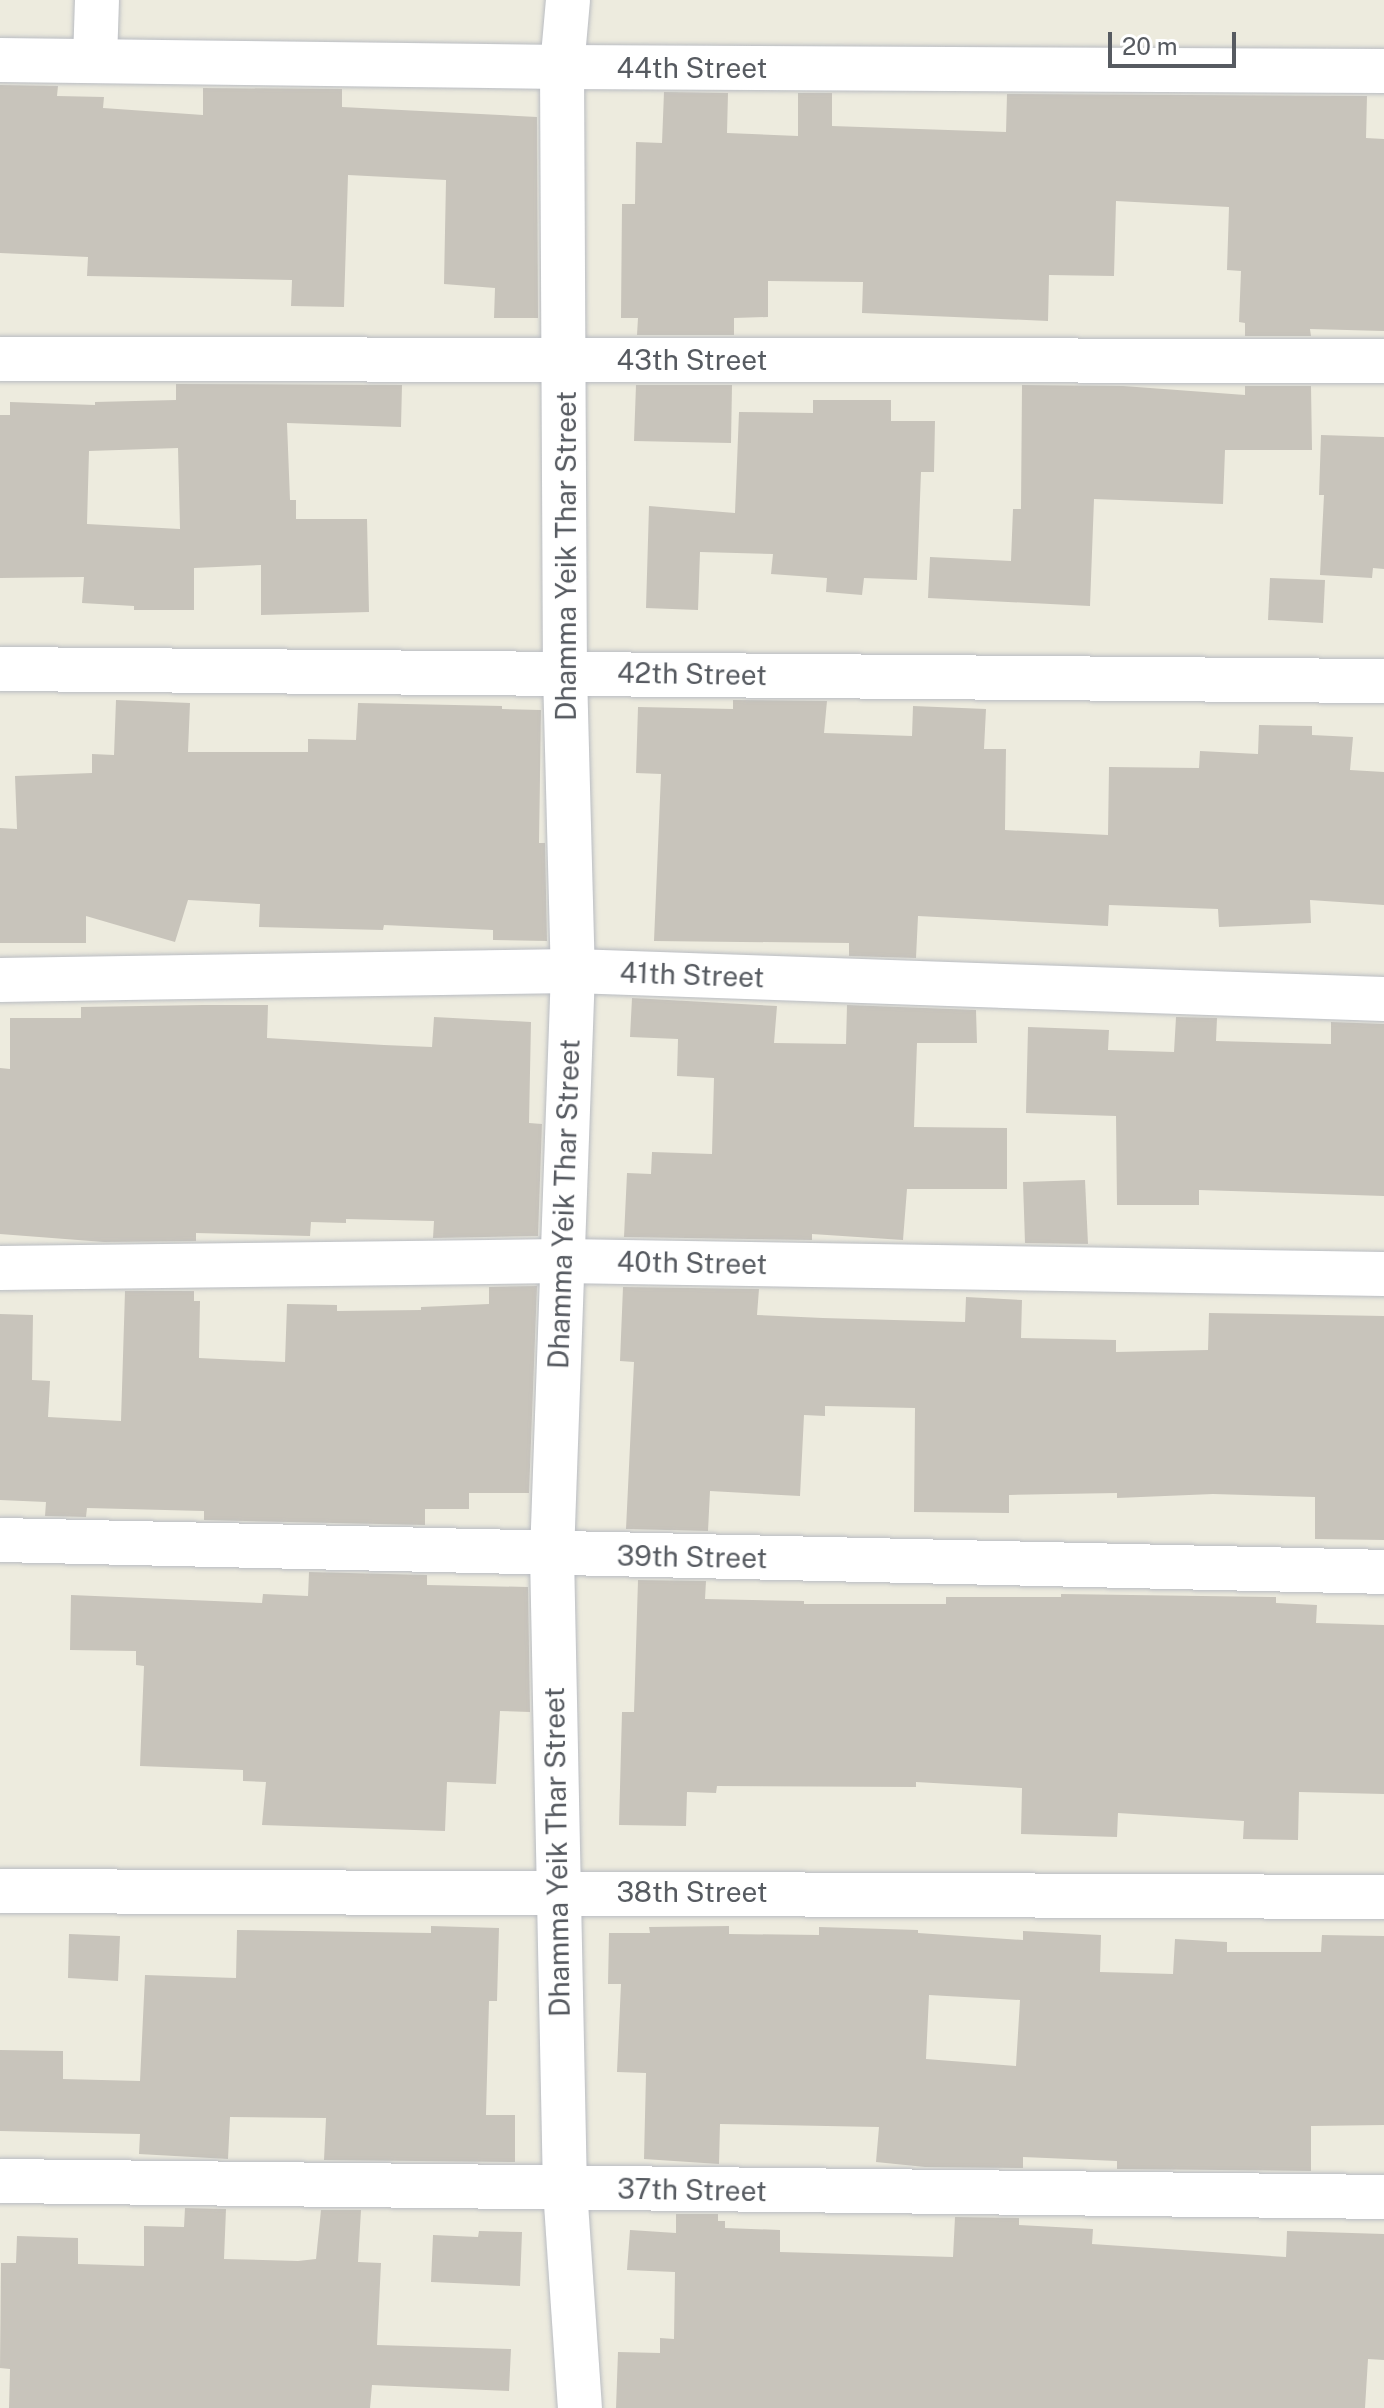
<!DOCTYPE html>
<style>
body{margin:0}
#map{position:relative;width:1384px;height:2408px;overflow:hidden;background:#edebde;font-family:"Public Sans",sans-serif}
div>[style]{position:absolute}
.building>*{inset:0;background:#c8c4bb}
.roads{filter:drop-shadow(0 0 2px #b9bcc2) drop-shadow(0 0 2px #b9bcc2)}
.street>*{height:44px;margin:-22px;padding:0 22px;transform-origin:22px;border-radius:22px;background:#fff}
.secondary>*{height:44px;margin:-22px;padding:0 22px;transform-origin:22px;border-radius:22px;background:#fff}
span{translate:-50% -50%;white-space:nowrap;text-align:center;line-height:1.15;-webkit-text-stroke:6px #fff;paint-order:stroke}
.street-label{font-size:28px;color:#575b61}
.scale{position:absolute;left:1108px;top:32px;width:128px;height:36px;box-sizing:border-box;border:4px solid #575b61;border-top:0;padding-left:10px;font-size:24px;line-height:28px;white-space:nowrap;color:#575b61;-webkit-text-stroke:6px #fff;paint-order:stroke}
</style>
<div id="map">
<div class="building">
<i style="clip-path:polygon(0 85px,58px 86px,57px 96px,104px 97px,103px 108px,203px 115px,203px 88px,342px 89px,342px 107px,537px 117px,538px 318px,494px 318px,495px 288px,444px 284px,446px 180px,348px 175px,344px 307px,291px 306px,292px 280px,87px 276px,88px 257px,0 253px)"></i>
<i style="clip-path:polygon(664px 92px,728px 93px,727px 133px,798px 136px,798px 93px,832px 93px,832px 126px,1006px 132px,1007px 94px,1367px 96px,1366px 138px,1384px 139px,1384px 331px,1310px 329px,1311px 336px,1245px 336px,1245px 323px,1239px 322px,1241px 271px,1227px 270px,1229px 207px,1116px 201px,1114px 276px,1049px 275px,1048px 321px,862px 313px,863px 282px,768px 281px,768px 317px,734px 318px,734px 335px,637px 335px,638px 318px,621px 318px,622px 204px,635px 204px,636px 142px,662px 143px)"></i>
<i style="clip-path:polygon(evenodd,176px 384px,402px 385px,401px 427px,287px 423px,290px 500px,296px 500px,296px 519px,367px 519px,369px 612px,261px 615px,261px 565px,194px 568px,194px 610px,134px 610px,134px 606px,82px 603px,84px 577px,0 578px,0 415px,10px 415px,10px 402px,95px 405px,95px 402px,176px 400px,176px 384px,178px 448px,180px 529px,87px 524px,89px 451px,178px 448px)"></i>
<i style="clip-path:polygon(636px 385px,732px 385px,731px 443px,634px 441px)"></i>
<i style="clip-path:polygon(1022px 385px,1123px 386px,1245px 395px,1245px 386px,1311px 386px,1312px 450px,1225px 450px,1223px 504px,1094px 499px,1090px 606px,928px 598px,930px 557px,1011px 561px,1013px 509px,1021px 509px)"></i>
<i style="clip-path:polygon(813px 400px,891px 400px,891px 421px,935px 421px,934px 472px,921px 472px,917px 580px,864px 578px,862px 595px,826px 592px,827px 578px,771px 574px,773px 554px,700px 552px,698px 610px,646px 608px,649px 506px,735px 513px,739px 412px,813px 413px)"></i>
<i style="clip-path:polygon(1321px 435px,1384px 437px,1384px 569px,1373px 568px,1372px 578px,1320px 575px,1324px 495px,1319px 495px)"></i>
<i style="clip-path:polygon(1270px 578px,1325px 580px,1323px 623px,1268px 620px)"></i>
<i style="clip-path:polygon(116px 700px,190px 703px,188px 752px,308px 752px,308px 739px,356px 740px,358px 703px,502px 706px,502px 709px,541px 710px,539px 843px,545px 843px,547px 941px,493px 940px,493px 930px,384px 925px,383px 930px,259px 927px,260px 904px,188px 900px,175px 942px,86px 916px,86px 943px,0 943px,0 828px,17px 829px,15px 776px,92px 773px,92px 754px,114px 755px)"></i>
<i style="clip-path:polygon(733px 700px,827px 701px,824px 733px,912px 736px,913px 706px,986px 709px,984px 749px,1006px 749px,1005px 830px,1108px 835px,1109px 767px,1199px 768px,1200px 751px,1258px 754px,1259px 725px,1312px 726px,1312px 735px,1353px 737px,1350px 770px,1384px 772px,1384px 905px,1310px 900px,1311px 923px,1219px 927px,1218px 909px,1109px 905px,1108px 926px,918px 916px,916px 958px,849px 956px,849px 943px,654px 941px,661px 774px,636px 773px,638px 707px,733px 709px)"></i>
<i style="clip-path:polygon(632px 998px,777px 1006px,774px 1043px,846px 1044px,847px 1005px,976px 1010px,977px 1043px,917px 1043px,914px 1127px,1007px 1128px,1007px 1189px,907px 1189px,903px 1240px,812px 1234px,812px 1240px,624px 1237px,627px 1173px,651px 1174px,652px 1152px,712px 1154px,714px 1078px,677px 1076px,678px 1039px,630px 1037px)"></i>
<i style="clip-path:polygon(203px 1005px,268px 1005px,267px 1038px,384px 1045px,432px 1047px,434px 1017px,531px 1022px,529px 1123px,542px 1124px,538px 1236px,433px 1238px,434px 1221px,346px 1219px,346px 1223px,311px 1222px,310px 1236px,196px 1233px,196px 1241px,104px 1242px,0 1234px,0 1068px,10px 1069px,10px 1018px,81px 1018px,81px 1007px)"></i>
<i style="clip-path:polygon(1176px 1017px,1217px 1018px,1216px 1041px,1331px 1044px,1331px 1022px,1384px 1024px,1384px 1196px,1199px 1190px,1199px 1205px,1117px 1205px,1116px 1116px,1026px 1113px,1028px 1027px,1109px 1030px,1108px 1050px,1174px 1052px)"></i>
<i style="clip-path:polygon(1085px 1180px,1088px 1244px,1025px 1243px,1023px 1182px)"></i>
<i style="clip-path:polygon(537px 1286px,529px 1493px,469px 1493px,469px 1509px,425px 1509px,425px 1525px,204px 1520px,204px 1511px,87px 1508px,86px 1517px,45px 1516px,46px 1502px,0 1500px,0 1314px,33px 1315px,32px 1380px,50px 1381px,48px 1417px,121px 1421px,125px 1291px,194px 1291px,194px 1301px,200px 1301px,199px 1358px,285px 1362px,287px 1304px,337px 1305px,337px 1311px,421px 1310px,421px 1307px,489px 1304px,489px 1287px)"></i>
<i style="clip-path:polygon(623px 1287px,759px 1289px,757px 1315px,823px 1318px,965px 1322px,966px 1297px,1022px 1300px,1021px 1338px,1116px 1340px,1116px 1352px,1208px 1350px,1209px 1313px,1384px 1316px,1384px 1540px,1315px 1539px,1315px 1497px,1213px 1494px,1117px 1498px,1117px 1493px,1009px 1495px,1009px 1513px,914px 1512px,915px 1408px,825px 1406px,825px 1416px,804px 1415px,800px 1496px,710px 1491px,708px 1531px,626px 1529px,634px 1362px,620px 1361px)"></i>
<i style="clip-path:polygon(309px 1572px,427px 1575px,427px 1585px,528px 1587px,530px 1712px,500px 1711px,496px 1784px,447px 1782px,445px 1831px,262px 1825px,266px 1782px,243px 1781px,243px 1770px,140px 1766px,144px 1666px,136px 1665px,136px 1651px,70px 1650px,71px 1595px,262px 1603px,263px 1594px,308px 1596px)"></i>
<i style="clip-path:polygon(638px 1580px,706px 1581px,705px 1599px,804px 1601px,804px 1604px,946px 1604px,946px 1597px,1061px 1597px,1061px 1594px,1276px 1597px,1276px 1603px,1317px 1605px,1316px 1623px,1384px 1625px,1384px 1794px,1299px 1792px,1298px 1840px,1243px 1839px,1244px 1821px,1118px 1813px,1117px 1837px,1021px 1834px,1022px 1788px,916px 1782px,916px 1787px,717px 1786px,716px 1793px,687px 1792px,686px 1826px,619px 1825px,622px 1712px,634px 1712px)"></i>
<i style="clip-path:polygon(431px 1926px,499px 1928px,497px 2001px,489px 2001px,486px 2115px,515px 2115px,515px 2162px,324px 2160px,326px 2118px,230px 2117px,228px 2159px,139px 2154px,140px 2134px,0 2131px,0 2050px,63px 2051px,63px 2079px,140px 2081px,145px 1975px,236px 1978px,237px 1930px,431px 1933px)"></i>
<i style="clip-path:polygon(evenodd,729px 1926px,729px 1934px,819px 1935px,819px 1927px,918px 1930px,918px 1933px,1023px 1940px,1023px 1931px,1101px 1935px,1100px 1972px,1173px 1974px,1175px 1939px,1227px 1942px,1227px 1952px,1321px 1952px,1322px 1935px,1384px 1936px,1384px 2125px,1311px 2126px,1311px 2171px,1117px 2169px,1117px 2161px,1023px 2157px,1023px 2168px,925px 2167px,876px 2162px,879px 2127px,720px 2124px,719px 2164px,644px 2159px,646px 2073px,617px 2072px,621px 1984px,608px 1984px,609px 1933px,650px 1933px,649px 1927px,729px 1926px,929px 1995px,1020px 2000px,1016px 2066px,926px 2059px,929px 1995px)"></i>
<i style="clip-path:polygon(69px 1934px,120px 1936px,118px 1981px,68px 1978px)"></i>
<i style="clip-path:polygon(185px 2208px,226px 2209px,224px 2259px,298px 2261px,316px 2259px,321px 2210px,361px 2210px,358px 2262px,381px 2263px,377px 2345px,511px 2349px,509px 2391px,372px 2385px,370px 2408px,9px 2408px,10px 2369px,0 2368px,1px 2263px,16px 2263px,17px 2236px,78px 2238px,78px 2264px,144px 2266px,144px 2226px,184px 2227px)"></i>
<i style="clip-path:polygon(676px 2214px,718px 2214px,718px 2221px,725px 2221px,725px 2228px,780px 2230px,780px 2252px,953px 2257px,955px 2217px,1019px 2218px,1019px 2225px,1093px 2229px,1092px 2244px,1286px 2257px,1287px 2231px,1384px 2234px,1384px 2360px,1368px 2359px,1365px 2408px,616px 2408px,618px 2352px,660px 2353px,660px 2338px,674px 2339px,675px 2272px,627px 2270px,630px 2230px,676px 2233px)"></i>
<i style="clip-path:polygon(479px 2231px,522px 2232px,520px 2286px,431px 2282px,433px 2235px,478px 2237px)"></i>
</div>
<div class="roads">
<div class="street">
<i style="left:0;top:60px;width:562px;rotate:0.71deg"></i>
<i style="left:562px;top:67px;width:822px;rotate:0.28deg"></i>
<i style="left:95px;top:60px;width:60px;rotate:-88.1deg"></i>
<i style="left:0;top:359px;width:1384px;rotate:0.08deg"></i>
<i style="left:0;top:669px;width:1384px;rotate:0.5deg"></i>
<i style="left:0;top:980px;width:573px;rotate:-0.9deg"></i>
<i style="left:573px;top:971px;width:811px;rotate:1.98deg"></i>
<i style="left:0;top:1268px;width:562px;rotate:-0.71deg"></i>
<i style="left:562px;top:1261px;width:822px;rotate:0.91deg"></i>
<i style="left:0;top:1540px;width:1384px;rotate:1.32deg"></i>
<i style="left:0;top:1891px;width:1384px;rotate:0.25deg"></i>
<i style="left:0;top:2181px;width:1384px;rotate:0.66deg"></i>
</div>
<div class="secondary">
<i style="left:568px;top:0;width:67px;rotate:95.1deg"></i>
<i style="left:562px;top:67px;width:606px;rotate:89.72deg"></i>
<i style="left:565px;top:673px;width:298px;rotate:88.5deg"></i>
<i style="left:573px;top:971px;width:583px;rotate:92.06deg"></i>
<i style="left:552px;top:1554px;width:635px;rotate:88.83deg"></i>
<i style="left:565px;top:2189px;width:220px;rotate:86.1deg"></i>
</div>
</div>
<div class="street-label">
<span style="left:692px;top:68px">44th Street</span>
<span style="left:692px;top:360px">43th Street</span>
<span style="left:566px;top:556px;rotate:-90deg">Dhamma Yeik Thar Street</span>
<span style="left:692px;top:674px;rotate:1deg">42th Street</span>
<span style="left:692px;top:975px;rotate:2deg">41th Street</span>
<span style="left:564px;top:1204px;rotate:-88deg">Dhamma Yeik Thar Street</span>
<span style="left:692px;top:1263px;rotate:1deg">40th Street</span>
<span style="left:692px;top:1557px;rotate:1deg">39th Street</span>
<span style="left:557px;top:1852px;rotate:-91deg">Dhamma Yeik Thar Street</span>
<span style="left:692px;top:1892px">38th Street</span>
<span style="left:692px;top:2190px;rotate:1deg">37th Street</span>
</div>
<div class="scale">20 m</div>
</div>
